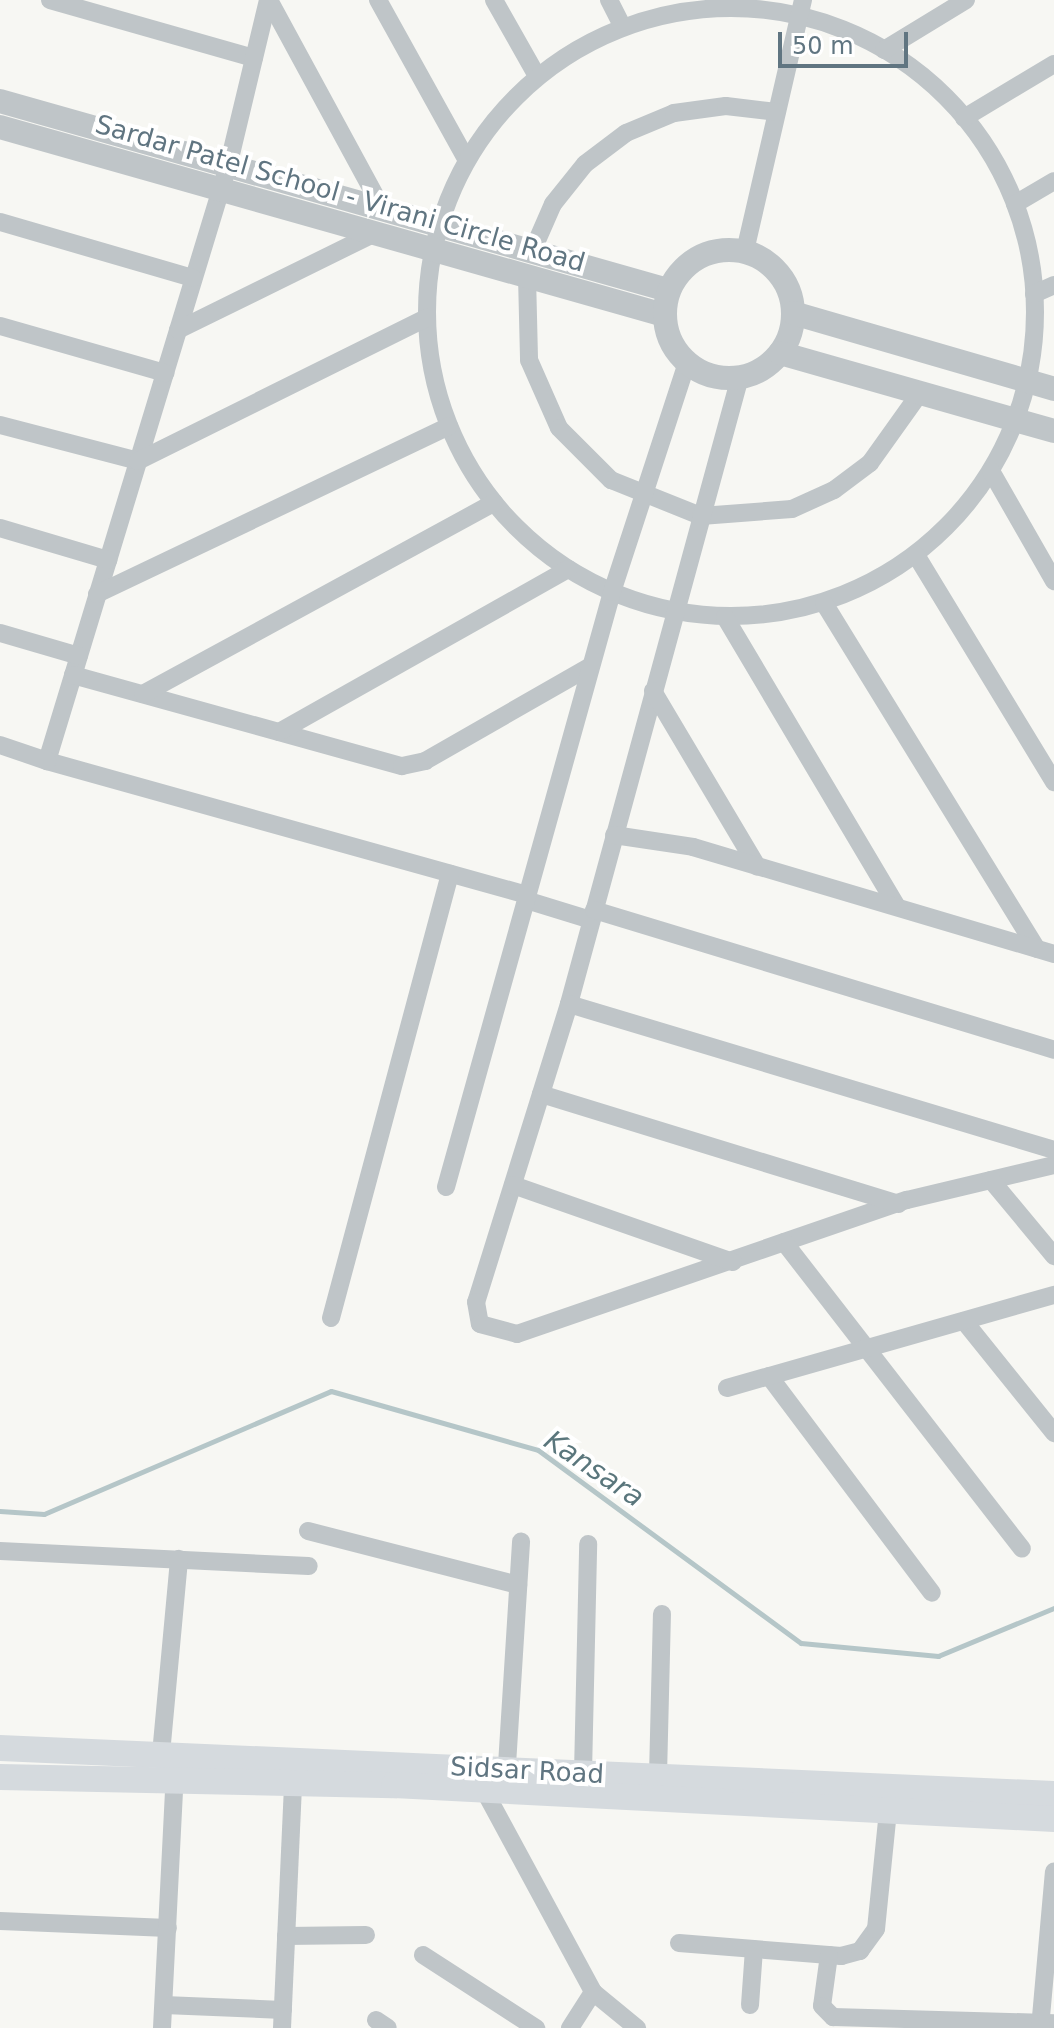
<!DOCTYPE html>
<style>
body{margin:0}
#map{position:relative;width:1054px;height:2028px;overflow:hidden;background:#f7f7f3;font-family:"DejaVu Sans",sans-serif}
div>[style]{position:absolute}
.stream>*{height:5px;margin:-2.5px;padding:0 2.5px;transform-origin:2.5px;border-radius:2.5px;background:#b5c6c8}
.minor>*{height:18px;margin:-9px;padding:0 9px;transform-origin:9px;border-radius:9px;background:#bfc5c8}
.minor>.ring{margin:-9px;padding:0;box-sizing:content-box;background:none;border:18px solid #bfc5c8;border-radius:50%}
.tertiary>*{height:24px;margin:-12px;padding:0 12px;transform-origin:12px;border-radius:12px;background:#bfc5c8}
.tertiary>.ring{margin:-12px;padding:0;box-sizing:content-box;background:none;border:24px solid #bfc5c8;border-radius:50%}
.secondary>*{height:26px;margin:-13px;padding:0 13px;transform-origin:13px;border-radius:13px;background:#d5dade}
span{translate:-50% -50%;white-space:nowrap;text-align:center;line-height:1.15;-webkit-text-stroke:8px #fff;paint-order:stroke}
.street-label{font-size:26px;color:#607581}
.water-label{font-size:28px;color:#5a767c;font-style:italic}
.scale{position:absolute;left:778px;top:32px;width:130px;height:36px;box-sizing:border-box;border:4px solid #607581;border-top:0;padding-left:10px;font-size:24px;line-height:28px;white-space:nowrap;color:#607581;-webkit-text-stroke:6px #fff;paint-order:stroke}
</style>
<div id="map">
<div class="stream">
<i style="left:0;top:1511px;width:44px;rotate:3.9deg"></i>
<i style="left:44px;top:1514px;width:312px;rotate:-23.2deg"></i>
<i style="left:331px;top:1391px;width:215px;rotate:15.9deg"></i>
<i style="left:538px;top:1450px;width:326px;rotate:36.3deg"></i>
<i style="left:801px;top:1643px;width:138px;rotate:5.4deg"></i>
<i style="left:938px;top:1656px;width:126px;rotate:-22.5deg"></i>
</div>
<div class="minor">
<i style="left:50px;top:0;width:212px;rotate:15.9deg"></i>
<i style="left:268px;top:0;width:171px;rotate:103.5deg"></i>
<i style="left:228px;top:166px;width:622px;rotate:106.92deg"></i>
<i style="left:47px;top:761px;width:499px;rotate:15.6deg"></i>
<i style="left:269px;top:0;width:239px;rotate:61.5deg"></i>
<i style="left:378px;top:0;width:182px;rotate:61deg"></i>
<i style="left:494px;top:0;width:87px;rotate:60.5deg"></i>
<i style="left:609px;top:0;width:30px;rotate:63deg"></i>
<i class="ring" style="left:427px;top:8px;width:590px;height:590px"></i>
<i style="left:884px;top:50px;width:96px;rotate:-31.4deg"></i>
<i style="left:964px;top:118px;width:105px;rotate:-31deg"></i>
<i style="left:1015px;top:204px;width:45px;rotate:-30.5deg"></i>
<i style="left:0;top:222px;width:201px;rotate:16.2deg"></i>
<i style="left:745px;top:251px;width:258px;rotate:-77deg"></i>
<i style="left:532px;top:252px;width:52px;rotate:-66.4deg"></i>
<i style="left:553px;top:204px;width:51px;rotate:-51.3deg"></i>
<i style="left:585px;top:164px;width:51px;rotate:-37.1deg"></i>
<i style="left:626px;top:133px;width:52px;rotate:-22.6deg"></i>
<i style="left:674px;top:113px;width:52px;rotate:-7.7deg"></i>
<i style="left:726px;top:106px;width:51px;rotate:6.7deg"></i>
<i style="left:527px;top:276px;width:84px;rotate:88.6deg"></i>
<i style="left:529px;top:360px;width:74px;rotate:66.2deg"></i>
<i style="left:559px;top:428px;width:74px;rotate:45deg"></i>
<i style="left:611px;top:480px;width:97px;rotate:21.8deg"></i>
<i style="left:701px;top:516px;width:91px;rotate:-4.4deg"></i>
<i style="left:792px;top:509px;width:46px;rotate:-24.3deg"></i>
<i style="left:834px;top:490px;width:45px;rotate:-36.9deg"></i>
<i style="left:870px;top:463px;width:86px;rotate:-54.5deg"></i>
<i style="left:1034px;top:294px;width:22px;rotate:-24deg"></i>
<i style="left:0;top:326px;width:172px;rotate:15.9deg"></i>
<i style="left:178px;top:330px;width:220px;rotate:-26.2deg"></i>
<i style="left:740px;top:377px;width:650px;rotate:105.26deg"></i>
<i style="left:569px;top:1004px;width:312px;rotate:107.3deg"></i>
<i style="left:476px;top:1302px;width:22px;rotate:80deg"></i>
<i style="left:480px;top:1324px;width:38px;rotate:15deg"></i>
<i style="left:517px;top:1334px;width:412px;rotate:-19deg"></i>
<i style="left:907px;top:1200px;width:151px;rotate:-13.4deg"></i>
<i style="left:0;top:425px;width:143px;rotate:14.6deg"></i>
<i style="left:138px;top:461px;width:322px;rotate:-26.4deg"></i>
<i style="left:991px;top:471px;width:127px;rotate:60.2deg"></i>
<i style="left:0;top:528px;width:113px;rotate:16.5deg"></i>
<i style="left:916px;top:555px;width:266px;rotate:58.7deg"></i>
<i style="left:97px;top:594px;width:390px;rotate:-25.5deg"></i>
<i style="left:824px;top:603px;width:406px;rotate:58.4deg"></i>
<i style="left:725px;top:617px;width:337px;rotate:59.3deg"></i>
<i style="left:0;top:633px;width:82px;rotate:16.2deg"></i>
<i style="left:73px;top:675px;width:341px;rotate:15.5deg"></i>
<i style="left:402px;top:766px;width:24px;rotate:-12deg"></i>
<i style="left:425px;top:761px;width:191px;rotate:-29.8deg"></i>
<i style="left:653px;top:691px;width:204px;rotate:59.3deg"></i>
<i style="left:143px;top:694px;width:400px;rotate:-28.6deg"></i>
<i style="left:279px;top:732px;width:332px;rotate:-29.4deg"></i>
<i style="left:0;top:745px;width:50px;rotate:18.8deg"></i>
<i style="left:614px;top:835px;width:80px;rotate:8.6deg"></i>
<i style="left:693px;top:847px;width:377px;rotate:16.5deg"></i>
<i style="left:526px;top:900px;width:68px;rotate:17.1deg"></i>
<i style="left:594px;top:910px;width:481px;rotate:16.9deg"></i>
<i style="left:569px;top:1004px;width:506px;rotate:16.75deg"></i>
<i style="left:541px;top:1094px;width:374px;rotate:17.1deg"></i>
<i style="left:991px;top:1180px;width:99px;rotate:50.3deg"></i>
<i style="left:513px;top:1185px;width:233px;rotate:19.3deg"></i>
<i style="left:446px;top:1187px;width:618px;rotate:-74.41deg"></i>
<i style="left:612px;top:592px;width:242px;rotate:-71.9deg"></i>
<i style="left:784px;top:1242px;width:388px;rotate:52.2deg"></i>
<i style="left:331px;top:1318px;width:460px;rotate:-75deg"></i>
<i style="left:964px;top:1321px;width:144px;rotate:51.2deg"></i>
<i style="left:769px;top:1376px;width:271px;rotate:53.1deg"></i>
<i style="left:727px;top:1388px;width:340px;rotate:-15.9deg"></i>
<i style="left:308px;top:1531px;width:217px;rotate:14.4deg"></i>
<i style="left:0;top:1551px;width:309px;rotate:2.8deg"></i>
<i style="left:161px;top:1754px;width:196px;rotate:-84.7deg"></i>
<i style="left:583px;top:1773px;width:229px;rotate:-88.7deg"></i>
<i style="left:658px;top:1776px;width:162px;rotate:-88.6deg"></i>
<i style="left:506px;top:1781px;width:240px;rotate:-86.4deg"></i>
<i style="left:484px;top:1790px;width:230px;rotate:61.6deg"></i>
<i style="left:593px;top:1992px;width:57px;rotate:39.3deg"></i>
<i style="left:0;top:1921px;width:168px;rotate:2.4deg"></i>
<i style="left:286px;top:1936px;width:80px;rotate:-0.7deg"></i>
<i style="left:679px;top:1943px;width:163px;rotate:4.6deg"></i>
<i style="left:841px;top:1956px;width:20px;rotate:-15deg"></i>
<i style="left:860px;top:1951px;width:27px;rotate:-54deg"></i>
<i style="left:876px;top:1929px;width:128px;rotate:-84.2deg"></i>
<i style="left:423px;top:1955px;width:135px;rotate:32.9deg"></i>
<i style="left:829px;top:1955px;width:51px;rotate:97.8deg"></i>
<i style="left:822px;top:2006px;width:16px;rotate:45deg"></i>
<i style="left:833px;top:2017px;width:221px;rotate:1.6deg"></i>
<i style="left:164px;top:2005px;width:119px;rotate:2.4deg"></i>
<i style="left:750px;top:2005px;width:56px;rotate:-85.9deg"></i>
<i style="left:376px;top:2020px;width:14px;rotate:34deg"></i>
<i style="left:162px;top:2028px;width:259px;rotate:-87.1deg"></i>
<i style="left:282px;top:2028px;width:245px;rotate:-87.4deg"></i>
<i style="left:570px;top:2028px;width:43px;rotate:-57.4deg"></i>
<i style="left:1040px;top:2028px;width:157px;rotate:-84.9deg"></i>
</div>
<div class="tertiary">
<i style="left:0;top:101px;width:694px;rotate:15.8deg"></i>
<i style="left:0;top:127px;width:690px;rotate:15.81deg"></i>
<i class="ring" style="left:665px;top:250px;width:104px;height:104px"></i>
<i style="left:793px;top:313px;width:272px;rotate:16.2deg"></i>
<i style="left:780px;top:353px;width:285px;rotate:15.9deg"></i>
</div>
<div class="secondary">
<i style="left:0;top:1748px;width:1055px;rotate:2.5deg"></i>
<i style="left:0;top:1777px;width:394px;rotate:1.2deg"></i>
<i style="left:394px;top:1785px;width:661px;rotate:2.95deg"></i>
</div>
<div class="street-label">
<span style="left:340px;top:194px;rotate:16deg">Sardar Patel School - Virani Circle Road</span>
<span style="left:527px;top:1771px;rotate:3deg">Sidsar Road</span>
</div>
<div class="water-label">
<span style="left:594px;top:1469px;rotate:34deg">Kansara</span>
</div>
<div class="scale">50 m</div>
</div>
